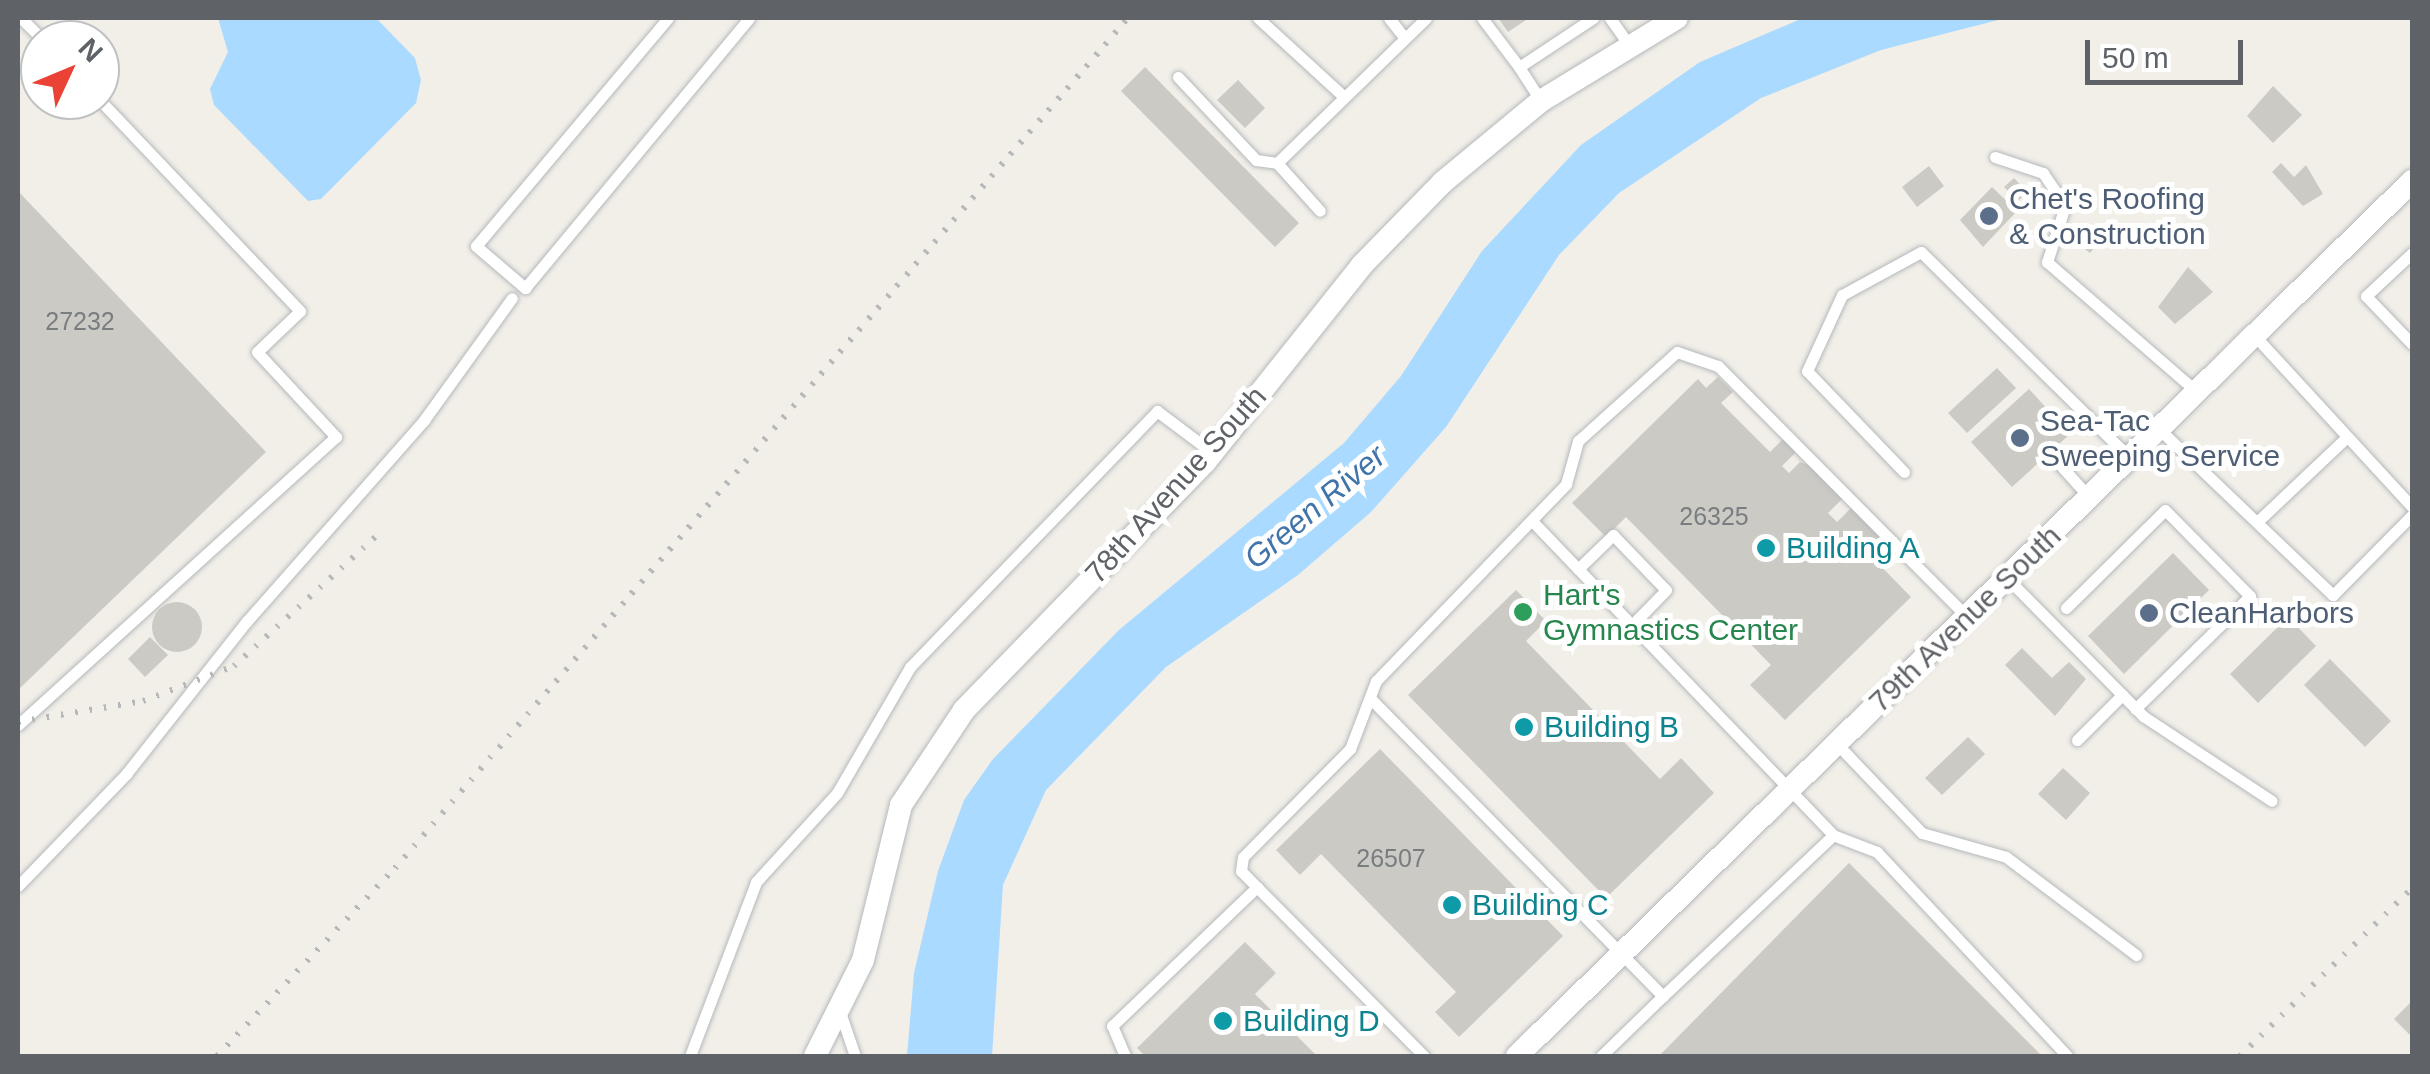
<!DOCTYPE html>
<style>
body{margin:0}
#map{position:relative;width:2430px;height:1074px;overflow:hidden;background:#f1efe8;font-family:Arial,sans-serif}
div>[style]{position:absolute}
.water>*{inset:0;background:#aadaff}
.building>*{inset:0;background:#cccac5}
.round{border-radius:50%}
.roads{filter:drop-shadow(0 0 2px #b5b8bc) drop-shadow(0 0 2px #b5b8bc)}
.lane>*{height:11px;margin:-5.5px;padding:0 5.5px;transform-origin:5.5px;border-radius:5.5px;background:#fff}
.street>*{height:22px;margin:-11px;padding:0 11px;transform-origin:11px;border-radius:11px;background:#fff}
.rail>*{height:6px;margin-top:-3px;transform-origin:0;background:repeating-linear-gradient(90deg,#b6b7b8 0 2.5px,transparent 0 14.5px)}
.dots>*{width:28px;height:28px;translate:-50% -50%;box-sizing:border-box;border:5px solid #fff;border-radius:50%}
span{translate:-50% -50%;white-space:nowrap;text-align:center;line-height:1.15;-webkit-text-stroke:10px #fff;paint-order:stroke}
.number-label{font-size:25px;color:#7a7d7f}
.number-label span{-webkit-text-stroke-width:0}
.service-label{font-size:30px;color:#4e5e75}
.left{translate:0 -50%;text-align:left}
.street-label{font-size:30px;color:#5f6368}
.culture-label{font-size:30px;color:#0d838f}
.leisure-label{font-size:30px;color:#27864d}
.water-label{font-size:32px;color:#4174aa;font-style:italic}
.frame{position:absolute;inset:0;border:20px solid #5f6368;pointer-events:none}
.north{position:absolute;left:20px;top:20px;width:100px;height:100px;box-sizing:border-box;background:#fff;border:2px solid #bfc1c3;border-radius:50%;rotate:46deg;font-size:28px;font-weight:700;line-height:40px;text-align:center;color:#5f6368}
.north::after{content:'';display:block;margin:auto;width:35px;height:45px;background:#ea4335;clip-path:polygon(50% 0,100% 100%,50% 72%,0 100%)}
.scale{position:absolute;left:2085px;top:40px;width:158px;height:45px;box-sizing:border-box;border:5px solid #5f6368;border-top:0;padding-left:12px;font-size:30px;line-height:35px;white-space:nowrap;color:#5f6368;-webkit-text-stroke:8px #fff;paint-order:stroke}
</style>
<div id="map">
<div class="water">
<i style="clip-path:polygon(218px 18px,376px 18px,415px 58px,421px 80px,416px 103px,321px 199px,308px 201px,214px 105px,210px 89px,228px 52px)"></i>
<i style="clip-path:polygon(1803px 18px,2006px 18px,1881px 50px,1761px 98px,1619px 193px,1559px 255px,1446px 427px,1371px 512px,1298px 575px,1166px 667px,1046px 790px,1003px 885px,992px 1056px,907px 1056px,914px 973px,938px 871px,964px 800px,993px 759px,1119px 630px,1344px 443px,1401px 376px,1482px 251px,1581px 145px,1700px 62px)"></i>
</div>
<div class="building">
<i style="clip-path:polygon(1498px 18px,1529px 18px,1508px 32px)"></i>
<i style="clip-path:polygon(1145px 67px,1299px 223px,1275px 247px,1121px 91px)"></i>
<i style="clip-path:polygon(1238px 80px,1265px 108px,1245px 128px,1217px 100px)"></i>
<i style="clip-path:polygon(2273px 86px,2302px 115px,2273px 143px,2247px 116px)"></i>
<i style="clip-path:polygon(2281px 163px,2294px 177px,2306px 165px,2323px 194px,2303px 206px,2272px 172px)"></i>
<i style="clip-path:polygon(1929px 166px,1944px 186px,1917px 207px,1902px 187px)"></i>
<i style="clip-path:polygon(2014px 178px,2027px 192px,2018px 201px,2004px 187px)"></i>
<i style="clip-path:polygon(1992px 187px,2017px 211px,1983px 247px,1960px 220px)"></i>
<i style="clip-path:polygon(18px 191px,266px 452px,18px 690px)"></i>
<i style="clip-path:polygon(2087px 225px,2103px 237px,2090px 253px,2075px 241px)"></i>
<i style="clip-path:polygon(2188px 267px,2213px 292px,2175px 324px,2158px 307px)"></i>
<i style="clip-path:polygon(1997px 368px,2016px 388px,1967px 433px,1948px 413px)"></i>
<i style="clip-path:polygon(1718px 377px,1733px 392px,1721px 403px,1770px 452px,1784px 438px,1797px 451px,1782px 466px,1789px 473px,1800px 462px,1810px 466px,1842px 499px,1828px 513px,1837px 522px,1851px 508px,1883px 541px,1869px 554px,1911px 597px,1785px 720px,1750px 685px,1771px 665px,1626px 517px,1606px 537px,1572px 503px,1698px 379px,1706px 388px)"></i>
<i style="clip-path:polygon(2029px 389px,2070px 434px,2012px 487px,1971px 442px)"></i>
<i style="clip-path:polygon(2173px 553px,2209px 590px,2124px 674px,2088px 636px)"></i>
<i style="clip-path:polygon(1516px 590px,1546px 621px,1526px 641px,1660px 779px,1681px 758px,1714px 793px,1606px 898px,1408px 695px)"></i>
<i class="round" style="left:152px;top:602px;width:50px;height:50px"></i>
<i style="clip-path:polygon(2288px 617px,2316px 646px,2258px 703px,2230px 674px)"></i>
<i style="clip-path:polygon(150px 637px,168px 655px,145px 677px,128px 659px)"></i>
<i style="clip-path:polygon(2022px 648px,2052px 678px,2069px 662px,2086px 679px,2055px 716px,2005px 665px)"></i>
<i style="clip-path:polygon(2330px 659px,2391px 721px,2365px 747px,2304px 685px)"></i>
<i style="clip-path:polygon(1968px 737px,1985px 754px,1942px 795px,1925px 778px)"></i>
<i style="clip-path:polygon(1380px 749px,1563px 936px,1459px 1037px,1435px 1012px,1456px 992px,1321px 854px,1300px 875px,1276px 850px)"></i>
<i style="clip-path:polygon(2063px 768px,2090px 793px,2066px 820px,2038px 794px)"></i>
<i style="clip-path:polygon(1849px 863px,2042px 1056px,1659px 1056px)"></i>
<i style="clip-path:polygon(1245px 942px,1276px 973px,1255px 994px,1317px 1056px,1145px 1056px,1137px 1048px)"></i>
<i style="clip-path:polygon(2412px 1001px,2412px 1037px,2394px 1019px)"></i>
</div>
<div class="roads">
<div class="lane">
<i style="left:21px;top:18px;width:31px;rotate:45deg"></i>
<i style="left:668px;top:18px;width:298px;rotate:130.1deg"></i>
<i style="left:476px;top:246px;width:65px;rotate:40.6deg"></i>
<i style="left:525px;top:288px;width:351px;rotate:-50.3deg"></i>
<i style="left:1258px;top:18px;width:113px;rotate:42.5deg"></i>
<i style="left:1389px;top:18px;width:23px;rotate:52deg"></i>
<i style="left:1482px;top:18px;width:61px;rotate:52.9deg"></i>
<i style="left:1610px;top:18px;width:32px;rotate:55deg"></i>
<i style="left:1178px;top:77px;width:114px;rotate:46.8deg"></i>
<i style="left:1256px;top:160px;width:21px;rotate:8deg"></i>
<i style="left:1277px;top:163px;width:64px;rotate:48.1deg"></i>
<i style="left:1541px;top:101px;width:40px;rotate:-122.9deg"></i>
<i style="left:1519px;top:67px;width:89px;rotate:-33.5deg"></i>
<i style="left:1995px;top:157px;width:51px;rotate:18.4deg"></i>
<i style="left:2043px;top:173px;width:40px;rotate:56deg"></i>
<i style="left:2065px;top:206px;width:59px;rotate:107.8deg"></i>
<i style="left:2047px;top:262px;width:197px;rotate:40.9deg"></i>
<i style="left:1277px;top:163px;width:208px;rotate:-44.2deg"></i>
<i style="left:2412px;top:253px;width:63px;rotate:136.9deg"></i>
<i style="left:2366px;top:296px;width:66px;rotate:46.2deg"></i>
<i style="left:2254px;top:335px;width:234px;rotate:47.4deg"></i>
<i style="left:2158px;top:428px;width:242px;rotate:43.7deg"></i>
<i style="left:2333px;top:595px;width:112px;rotate:-45.4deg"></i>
<i style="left:2052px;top:456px;width:55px;rotate:47.9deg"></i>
<i style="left:1904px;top:472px;width:140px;rotate:-133.8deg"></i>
<i style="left:1807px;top:371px;width:84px;rotate:-65.3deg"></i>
<i style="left:1842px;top:295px;width:90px;rotate:-28.6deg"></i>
<i style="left:1921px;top:252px;width:292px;rotate:44.6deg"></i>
<i style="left:2257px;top:522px;width:124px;rotate:-43.4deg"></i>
<i style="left:1534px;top:523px;width:432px;rotate:46.2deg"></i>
<i style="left:1833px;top:835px;width:47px;rotate:21.1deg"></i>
<i style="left:1877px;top:852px;width:279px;rotate:47deg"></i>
<i style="left:1578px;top:569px;width:49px;rotate:-44.2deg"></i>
<i style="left:1613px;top:535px;width:76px;rotate:46.1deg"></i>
<i style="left:1666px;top:590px;width:49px;rotate:134.2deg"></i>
<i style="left:2007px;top:578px;width:194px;rotate:45.4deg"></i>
<i style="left:2143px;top:716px;width:154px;rotate:33.4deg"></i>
<i style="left:2066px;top:608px;width:139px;rotate:-44.7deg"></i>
<i style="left:2165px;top:510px;width:121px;rotate:45.3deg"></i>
<i style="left:2250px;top:596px;width:161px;rotate:135.5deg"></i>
<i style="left:1370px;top:698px;width:418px;rotate:45.5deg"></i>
<i style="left:1663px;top:996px;width:234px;rotate:-43.4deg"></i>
<i style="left:18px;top:725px;width:429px;rotate:-42.2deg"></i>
<i style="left:336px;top:437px;width:116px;rotate:-132.9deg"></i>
<i style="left:257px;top:352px;width:59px;rotate:-43.6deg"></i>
<i style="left:300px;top:311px;width:291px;rotate:-133.5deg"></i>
<i style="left:2077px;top:740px;width:64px;rotate:-45deg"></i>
<i style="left:1837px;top:744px;width:123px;rotate:46.3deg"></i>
<i style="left:1922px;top:833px;width:87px;rotate:15.9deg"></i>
<i style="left:2006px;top:857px;width:163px;rotate:37deg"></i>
<i style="left:18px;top:886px;width:156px;rotate:-46deg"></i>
<i style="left:126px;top:774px;width:195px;rotate:-51.7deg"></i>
<i style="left:247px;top:621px;width:268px;rotate:-48.6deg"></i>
<i style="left:424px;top:420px;width:150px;rotate:-54.2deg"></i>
<i style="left:840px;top:1012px;width:46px;rotate:71.2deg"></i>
<i style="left:690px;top:1056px;width:186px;rotate:-69.2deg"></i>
<i style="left:756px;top:882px;width:120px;rotate:-47.7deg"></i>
<i style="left:837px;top:793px;width:146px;rotate:-59.9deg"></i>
<i style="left:910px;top:667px;width:356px;rotate:-46deg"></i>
<i style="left:1157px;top:411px;width:70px;rotate:36.9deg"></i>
<i style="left:1125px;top:1056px;width:33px;rotate:-113deg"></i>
<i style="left:1112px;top:1026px;width:201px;rotate:-43.8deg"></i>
<i style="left:1424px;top:1056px;width:260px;rotate:-134.7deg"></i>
<i style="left:1241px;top:871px;width:14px;rotate:-82deg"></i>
<i style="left:1243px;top:857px;width:152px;rotate:-45.3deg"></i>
<i style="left:1350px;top:749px;width:73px;rotate:-69.1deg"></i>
<i style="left:1376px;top:681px;width:274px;rotate:-46deg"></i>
<i style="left:1566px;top:484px;width:45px;rotate:-74.4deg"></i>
<i style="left:1578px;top:441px;width:133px;rotate:-42deg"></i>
<i style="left:1677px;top:352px;width:43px;rotate:18.9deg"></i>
<i style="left:1718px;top:366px;width:354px;rotate:45.2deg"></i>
<i style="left:1601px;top:1056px;width:86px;rotate:-44.1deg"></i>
</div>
<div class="street">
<i style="left:815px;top:1056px;width:107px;rotate:-63.4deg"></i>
<i style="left:863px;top:960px;width:160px;rotate:-76.2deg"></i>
<i style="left:901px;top:805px;width:114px;rotate:-56.4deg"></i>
<i style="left:964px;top:710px;width:346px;rotate:-45.8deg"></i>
<i style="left:1205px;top:462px;width:252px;rotate:-51.4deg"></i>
<i style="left:1362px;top:265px;width:116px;rotate:-45.7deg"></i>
<i style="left:1443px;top:182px;width:127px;rotate:-39.6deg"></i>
<i style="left:1541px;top:101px;width:159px;rotate:-31.4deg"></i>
<i style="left:1517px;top:1056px;width:1252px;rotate:-44.35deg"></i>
</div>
</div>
<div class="rail">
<i style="left:18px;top:722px;width:127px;rotate:-9.5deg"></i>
<i style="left:143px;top:701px;width:97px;rotate:-21deg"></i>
<i style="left:234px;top:666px;width:200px;rotate:-42.4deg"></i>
<i style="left:217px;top:1056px;width:259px;rotate:-46.6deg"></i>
<i style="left:395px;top:868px;width:1122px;rotate:-49.23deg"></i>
<i style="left:2240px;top:1056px;width:240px;rotate:-44.3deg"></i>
</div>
<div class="dots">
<i style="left:1989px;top:216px;background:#5c6f8a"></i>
<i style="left:2020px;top:438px;background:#5c6f8a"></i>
<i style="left:1766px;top:548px;background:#0f9aa8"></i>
<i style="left:1523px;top:612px;background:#2e9e5b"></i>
<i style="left:2149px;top:613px;background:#5c6f8a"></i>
<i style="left:1524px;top:727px;background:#0f9aa8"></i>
<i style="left:1452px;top:905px;background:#0f9aa8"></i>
<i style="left:1223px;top:1021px;background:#0f9aa8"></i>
</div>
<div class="number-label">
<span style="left:80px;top:321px">27232</span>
<span style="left:1714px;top:516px">26325</span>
<span style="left:1391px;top:858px">26507</span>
</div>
<div class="service-label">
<span class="left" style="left:2009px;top:216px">Chet's Roofing<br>&amp; Construction</span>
<span class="left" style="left:2040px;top:438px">Sea-Tac<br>Sweeping Service</span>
<span class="left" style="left:2169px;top:613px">CleanHarbors</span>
</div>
<div class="street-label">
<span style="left:1176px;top:485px;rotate:-48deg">78th Avenue South</span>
<span style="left:1965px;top:619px;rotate:-44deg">79th Avenue South</span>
</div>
<div class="culture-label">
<span class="left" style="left:1786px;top:548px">Building A</span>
<span class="left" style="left:1544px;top:727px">Building B</span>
<span class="left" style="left:1472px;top:905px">Building C</span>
<span class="left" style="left:1243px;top:1021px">Building D</span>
</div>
<div class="leisure-label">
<span class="left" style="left:1543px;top:612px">Hart's<br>Gymnastics Center</span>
</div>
<div class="water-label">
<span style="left:1315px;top:507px;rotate:-40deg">Green River</span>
</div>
<div class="frame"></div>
<div class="north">N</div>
<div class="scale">50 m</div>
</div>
